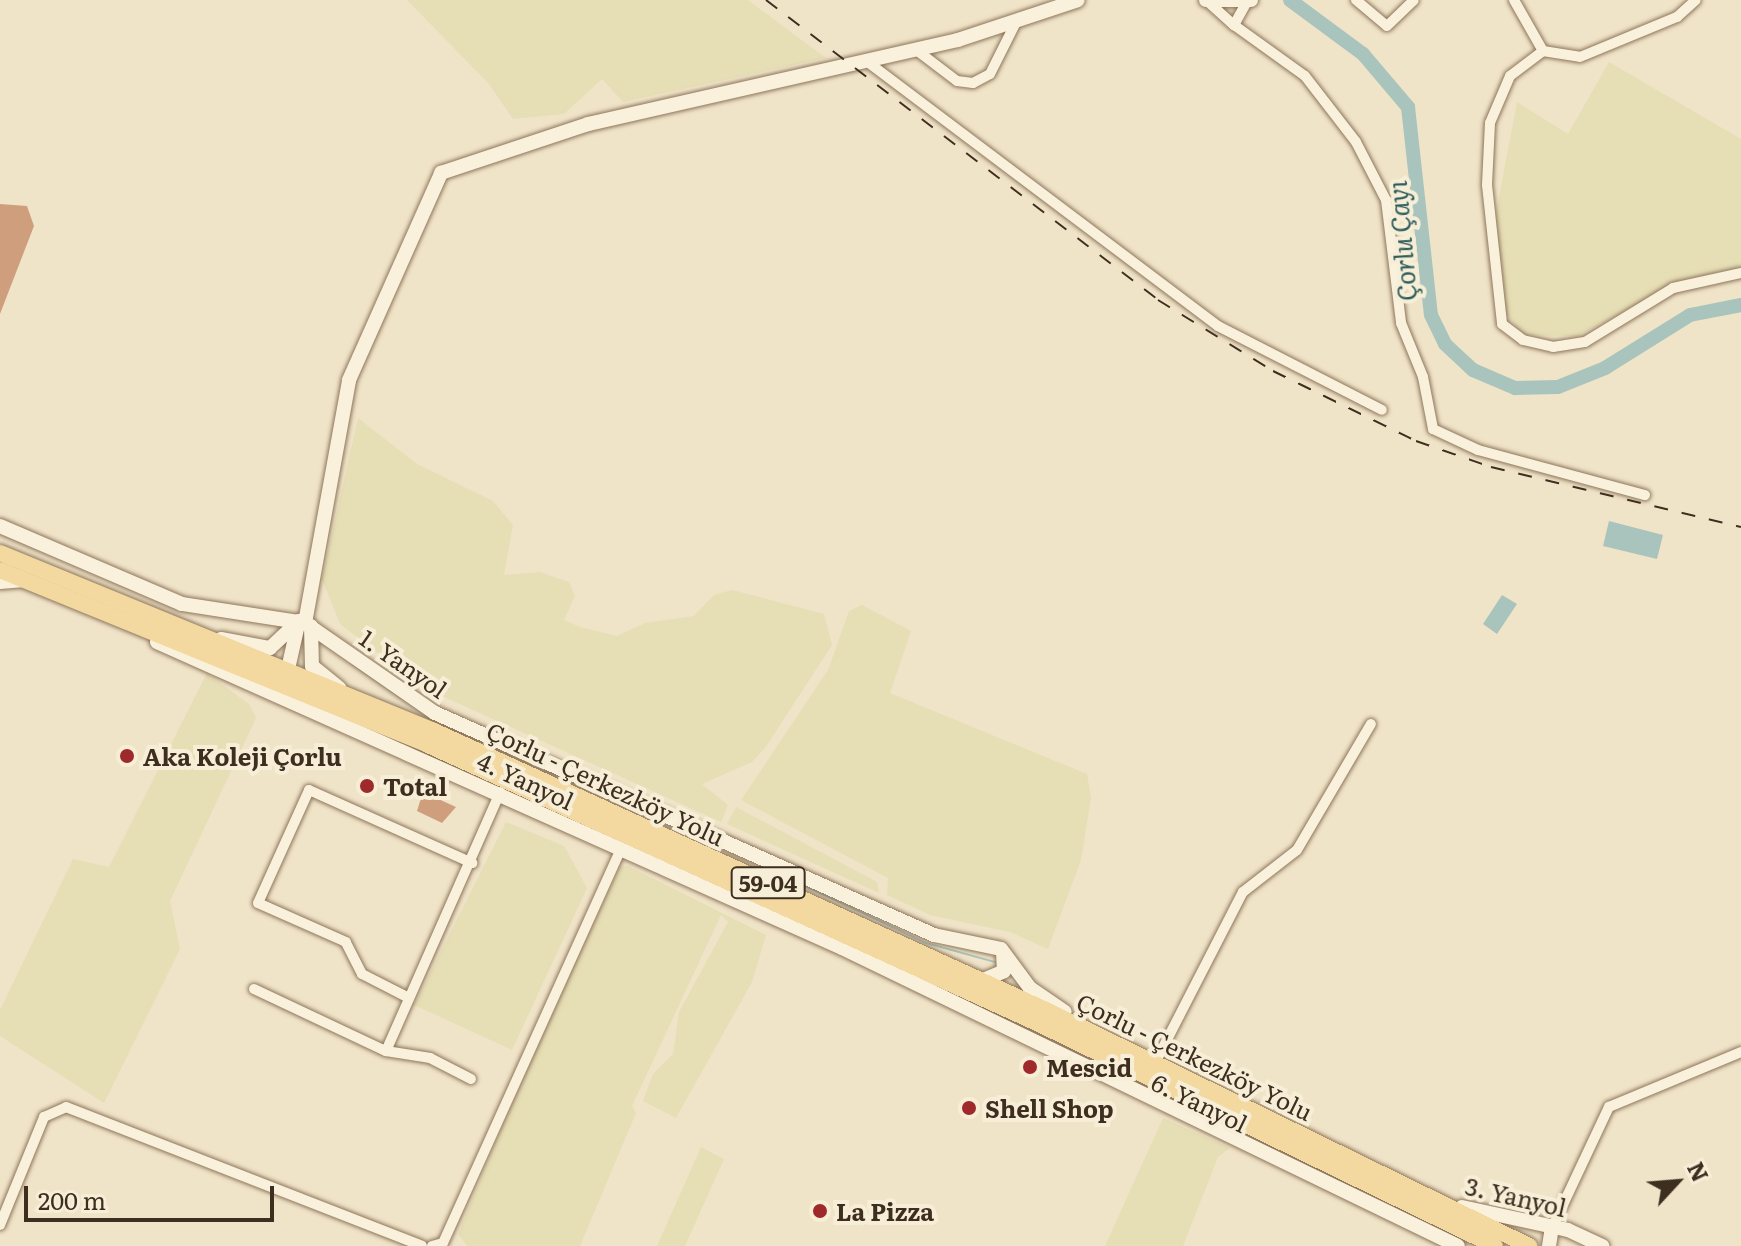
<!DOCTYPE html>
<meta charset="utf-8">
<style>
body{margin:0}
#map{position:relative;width:1741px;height:1246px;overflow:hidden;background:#f0e4c8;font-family:Literata,serif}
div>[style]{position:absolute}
.farmland>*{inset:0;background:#e6deb5}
.water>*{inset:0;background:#a9c4bc}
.stream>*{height:2px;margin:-1px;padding:0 1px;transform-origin:1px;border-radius:1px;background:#a9c4bc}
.river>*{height:14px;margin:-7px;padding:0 7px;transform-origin:7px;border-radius:7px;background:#a9c4bc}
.building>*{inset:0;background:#cf9f7d}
.roads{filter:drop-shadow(0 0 2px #8d765c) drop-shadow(0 0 2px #8d765c)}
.street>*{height:10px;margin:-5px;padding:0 5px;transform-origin:5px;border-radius:5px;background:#faf1dc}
.secondary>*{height:14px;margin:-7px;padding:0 7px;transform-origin:7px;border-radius:7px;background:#faf1dc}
.primary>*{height:16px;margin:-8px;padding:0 8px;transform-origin:8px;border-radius:8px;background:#f3d9a0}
.rail>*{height:2px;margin-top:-1px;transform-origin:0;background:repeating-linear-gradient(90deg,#3d2e20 0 14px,transparent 0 28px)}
.dots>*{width:22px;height:22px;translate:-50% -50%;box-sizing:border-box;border:4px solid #f7eed8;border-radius:50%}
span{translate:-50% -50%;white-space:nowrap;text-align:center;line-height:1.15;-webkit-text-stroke:8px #f7eed8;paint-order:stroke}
.shield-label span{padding:2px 6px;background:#f7eed8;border:2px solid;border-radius:6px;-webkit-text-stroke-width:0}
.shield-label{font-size:22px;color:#3d2e20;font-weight:700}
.street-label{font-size:24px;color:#3d2e20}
.poi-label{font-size:24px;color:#3d2e20;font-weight:700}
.left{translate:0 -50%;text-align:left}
.water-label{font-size:26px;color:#2f5d5a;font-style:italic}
.north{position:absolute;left:1637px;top:1142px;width:80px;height:80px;-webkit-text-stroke:6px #f7eed8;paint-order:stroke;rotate:64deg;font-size:22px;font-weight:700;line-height:32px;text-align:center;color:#3d2e20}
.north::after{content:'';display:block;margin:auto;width:28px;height:36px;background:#3d2e20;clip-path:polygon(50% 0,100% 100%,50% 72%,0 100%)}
.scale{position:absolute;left:24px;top:1186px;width:250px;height:36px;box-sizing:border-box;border:4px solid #3d2e20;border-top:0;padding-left:10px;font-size:24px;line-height:28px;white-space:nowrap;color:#3d2e20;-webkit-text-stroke:6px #f7eed8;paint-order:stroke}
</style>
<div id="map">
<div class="farmland">
<i style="clip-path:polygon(407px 0,748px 0,826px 58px,623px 102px,602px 79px,564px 114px,513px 119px,489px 84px)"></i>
<i style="clip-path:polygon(1609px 62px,1741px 139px,1741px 267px,1682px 281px,1577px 336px,1524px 335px,1498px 305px,1495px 219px,1517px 102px,1568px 134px)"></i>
<i style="clip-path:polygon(358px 418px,417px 464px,493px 501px,513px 525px,504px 575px,540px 572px,569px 582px,575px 596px,564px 620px,580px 627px,617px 636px,645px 623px,694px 616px,714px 595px,732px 590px,824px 614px,832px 645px,765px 748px,752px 762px,702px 784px,728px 805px,721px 822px,422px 687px,340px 624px,322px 579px)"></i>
<i style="clip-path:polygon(862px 605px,911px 631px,890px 693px,1087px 774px,1091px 798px,1081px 860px,1048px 949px,1010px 932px,930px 915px,887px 895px,888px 878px,741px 800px,828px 670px,849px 611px)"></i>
<i style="clip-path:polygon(207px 673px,250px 705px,256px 718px,170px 901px,180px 949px,104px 1103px,0 1036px,0 1010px,73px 859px,109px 867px)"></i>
<i style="clip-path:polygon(736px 807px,877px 882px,879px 893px,727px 824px)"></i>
<i style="clip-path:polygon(506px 822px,564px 846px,587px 888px,512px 1050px,414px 1005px)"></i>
<i style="clip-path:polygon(628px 866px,766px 935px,752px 982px,676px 1118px,643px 1101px,653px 1074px,673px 1054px,679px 1012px,728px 922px,721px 915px,632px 1106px,636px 1113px,580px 1246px,467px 1246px,458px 1234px,529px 1061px,620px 867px)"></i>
<i style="clip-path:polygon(1163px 1118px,1230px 1148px,1218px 1157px,1183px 1246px,1105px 1246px)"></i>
<i style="clip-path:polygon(701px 1147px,724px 1159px,685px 1246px,657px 1246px)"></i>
</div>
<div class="water">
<i style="clip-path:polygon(1609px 521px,1663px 535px,1657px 559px,1603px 546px)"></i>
<i style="clip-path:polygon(1502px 595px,1517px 604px,1497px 634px,1483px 624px)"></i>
</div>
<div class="stream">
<i style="left:352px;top:664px;width:92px;rotate:34.4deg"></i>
<i style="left:547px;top:770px;width:85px;rotate:24.2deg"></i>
<i style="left:763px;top:866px;width:180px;rotate:25.3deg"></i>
<i style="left:926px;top:943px;width:72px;rotate:15.4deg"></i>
</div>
<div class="river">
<i style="left:1290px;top:0;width:91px;rotate:36.5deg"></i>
<i style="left:1363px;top:54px;width:70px;rotate:49.7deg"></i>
<i style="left:1408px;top:107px;width:209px;rotate:83.7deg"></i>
<i style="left:1431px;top:315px;width:32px;rotate:64deg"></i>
<i style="left:1445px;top:344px;width:38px;rotate:43deg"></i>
<i style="left:1473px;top:370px;width:46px;rotate:23.2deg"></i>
<i style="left:1515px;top:388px;width:43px;rotate:-1.3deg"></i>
<i style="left:1558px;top:387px;width:51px;rotate:-22deg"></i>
<i style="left:1605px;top:368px;width:100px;rotate:-31.9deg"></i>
<i style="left:1690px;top:315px;width:52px;rotate:-11.1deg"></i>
</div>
<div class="building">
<i style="clip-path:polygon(0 204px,27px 206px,34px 226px,0 314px)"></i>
<i style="clip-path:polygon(423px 792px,456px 807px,442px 823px,417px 811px)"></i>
</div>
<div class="roads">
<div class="street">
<i style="left:1206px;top:0;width:38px;rotate:42deg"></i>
<i style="left:1234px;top:25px;width:26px;rotate:-61deg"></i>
<i style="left:1356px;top:0;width:40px;rotate:40deg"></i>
<i style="left:1387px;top:26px;width:37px;rotate:-44deg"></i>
<i style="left:1514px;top:0;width:59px;rotate:60.4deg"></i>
<i style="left:1543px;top:51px;width:37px;rotate:9deg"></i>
<i style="left:1580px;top:57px;width:105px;rotate:-22.4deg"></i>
<i style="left:1677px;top:17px;width:25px;rotate:-42deg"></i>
<i style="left:1234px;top:25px;width:87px;rotate:35.7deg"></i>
<i style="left:1305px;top:76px;width:83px;rotate:52.3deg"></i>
<i style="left:1356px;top:142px;width:65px;rotate:62.7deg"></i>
<i style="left:1386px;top:200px;width:124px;rotate:83deg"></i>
<i style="left:1401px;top:323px;width:58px;rotate:67.8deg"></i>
<i style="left:1423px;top:377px;width:53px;rotate:79.1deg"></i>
<i style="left:1433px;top:429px;width:50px;rotate:25deg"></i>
<i style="left:1478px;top:450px;width:173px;rotate:15.1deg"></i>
<i style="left:915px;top:49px;width:53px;rotate:37.3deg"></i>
<i style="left:957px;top:81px;width:16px;rotate:7deg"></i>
<i style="left:973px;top:83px;width:19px;rotate:-28deg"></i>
<i style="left:990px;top:74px;width:56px;rotate:-63.4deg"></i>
<i style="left:1543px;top:51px;width:41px;rotate:142.9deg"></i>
<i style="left:1510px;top:76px;width:51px;rotate:113.1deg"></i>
<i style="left:1490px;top:123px;width:62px;rotate:92.8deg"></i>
<i style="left:1487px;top:185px;width:140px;rotate:83.8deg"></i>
<i style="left:1502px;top:324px;width:26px;rotate:37deg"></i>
<i style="left:1523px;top:340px;width:31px;rotate:13deg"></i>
<i style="left:1553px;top:347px;width:32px;rotate:-9deg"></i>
<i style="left:1585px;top:342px;width:103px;rotate:-31.5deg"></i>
<i style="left:1673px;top:288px;width:70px;rotate:-12.4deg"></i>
<i style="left:865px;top:60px;width:442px;rotate:37deg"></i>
<i style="left:1218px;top:326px;width:184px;rotate:27.1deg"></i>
<i style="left:254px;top:989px;width:146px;rotate:25.2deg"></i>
<i style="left:386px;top:1051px;width:45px;rotate:9deg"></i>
<i style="left:430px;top:1058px;width:46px;rotate:27.1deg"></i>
<i style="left:409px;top:998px;width:53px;rotate:-152.9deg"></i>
<i style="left:362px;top:974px;width:36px;rotate:-117deg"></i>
<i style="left:346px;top:942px;width:96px;rotate:-156.1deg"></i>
<i style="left:258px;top:903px;width:124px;rotate:-65.7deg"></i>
<i style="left:309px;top:790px;width:179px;rotate:24.1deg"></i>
<i style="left:386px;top:1051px;width:283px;rotate:-66.2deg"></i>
<i style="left:1155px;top:1063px;width:192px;rotate:-62.8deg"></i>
<i style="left:1243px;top:892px;width:68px;rotate:-37.9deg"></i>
<i style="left:1297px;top:850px;width:146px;rotate:-59.6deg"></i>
<i style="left:0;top:1225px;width:117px;rotate:-67.8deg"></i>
<i style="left:44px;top:1117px;width:24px;rotate:-24deg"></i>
<i style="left:66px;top:1107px;width:382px;rotate:21.3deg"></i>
<i style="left:1552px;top:1228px;width:134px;rotate:-64.8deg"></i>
<i style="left:1609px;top:1107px;width:143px;rotate:-22.6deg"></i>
<i style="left:432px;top:1246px;width:11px;rotate:-15deg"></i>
<i style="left:443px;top:1243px;width:433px;rotate:-65.7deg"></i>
</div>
<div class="secondary">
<i style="left:1206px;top:0;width:45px"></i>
<i style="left:0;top:526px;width:198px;rotate:23.2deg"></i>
<i style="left:182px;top:604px;width:124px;rotate:8.8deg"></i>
<i style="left:305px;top:623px;width:158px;rotate:34.7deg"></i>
<i style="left:435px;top:713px;width:546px;rotate:23.98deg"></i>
<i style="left:934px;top:935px;width:68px;rotate:11.8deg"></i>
<i style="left:1001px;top:949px;width:49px;rotate:53.4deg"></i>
<i style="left:1030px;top:988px;width:42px;rotate:34.4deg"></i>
<i style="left:0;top:582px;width:24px;rotate:-5deg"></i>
<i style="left:305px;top:623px;width:247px;rotate:-79.7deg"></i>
<i style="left:349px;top:380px;width:227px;rotate:-66deg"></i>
<i style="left:441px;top:173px;width:155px;rotate:-18.4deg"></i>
<i style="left:588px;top:124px;width:379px;rotate:-12.8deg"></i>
<i style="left:958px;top:40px;width:126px;rotate:-18.4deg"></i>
<i style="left:311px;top:626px;width:40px;rotate:88.6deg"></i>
<i style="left:312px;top:666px;width:35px;rotate:39deg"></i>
<i style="left:221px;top:639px;width:50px;rotate:10.4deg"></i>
<i style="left:270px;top:648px;width:40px;rotate:-43deg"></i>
<i style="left:157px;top:642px;width:750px;rotate:24.07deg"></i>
<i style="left:842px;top:948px;width:684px;rotate:25.82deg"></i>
<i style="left:288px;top:669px;width:41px;rotate:-77.3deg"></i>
<i style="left:981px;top:981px;width:25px;rotate:-23deg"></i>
<i style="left:1004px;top:971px;width:18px;rotate:-93deg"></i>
<i style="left:1462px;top:1207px;width:108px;rotate:12.2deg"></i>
<i style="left:1568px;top:1230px;width:38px;rotate:25deg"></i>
<i style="left:1549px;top:1246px;width:18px;rotate:-81deg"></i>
</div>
<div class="primary">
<i style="left:0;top:553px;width:469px;rotate:22.3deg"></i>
<i style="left:434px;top:731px;width:673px;rotate:24.51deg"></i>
<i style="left:1046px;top:1010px;width:538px;rotate:26.04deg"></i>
<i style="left:0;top:570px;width:462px;rotate:22.2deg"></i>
<i style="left:428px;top:745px;width:672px;rotate:24.54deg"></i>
<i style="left:1039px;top:1024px;width:507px;rotate:25.96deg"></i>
</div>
</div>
<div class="rail">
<i style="left:766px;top:0;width:494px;rotate:37.4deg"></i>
<i style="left:1158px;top:300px;width:135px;rotate:31.7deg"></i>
<i style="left:1273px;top:371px;width:159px;rotate:26.1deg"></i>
<i style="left:1416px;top:441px;width:79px;rotate:19.1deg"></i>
<i style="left:1491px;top:467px;width:257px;rotate:13.5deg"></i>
</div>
<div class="dots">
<i style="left:127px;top:756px;background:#9e2a2b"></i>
<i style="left:367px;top:786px;background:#9e2a2b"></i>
<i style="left:1030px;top:1067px;background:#9e2a2b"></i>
<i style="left:969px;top:1108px;background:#9e2a2b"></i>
<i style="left:820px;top:1211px;background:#9e2a2b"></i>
</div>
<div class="shield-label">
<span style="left:768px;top:883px">59-04</span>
</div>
<div class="street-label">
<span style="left:404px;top:663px;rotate:35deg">1. Yanyol</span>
<span style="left:526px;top:780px;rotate:25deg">4. Yanyol</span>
<span style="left:606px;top:783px;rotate:25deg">Çorlu - Çerkezköy Yolu</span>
<span style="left:1195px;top:1056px;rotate:26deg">Çorlu - Çerkezköy Yolu</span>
<span style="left:1200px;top:1102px;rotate:26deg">6. Yanyol</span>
<span style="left:1516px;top:1196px;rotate:13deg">3. Yanyol</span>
</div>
<div class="poi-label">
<span class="left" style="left:143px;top:756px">Aka Koleji Çorlu</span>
<span class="left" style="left:383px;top:786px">Total</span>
<span class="left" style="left:1046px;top:1067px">Mescid</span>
<span class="left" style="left:985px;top:1108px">Shell Shop</span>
<span class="left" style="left:836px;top:1211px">La Pizza</span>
</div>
<div class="water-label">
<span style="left:1401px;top:241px;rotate:-95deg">Çorlu Çayı</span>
</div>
<div class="north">N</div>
<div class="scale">200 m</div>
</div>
